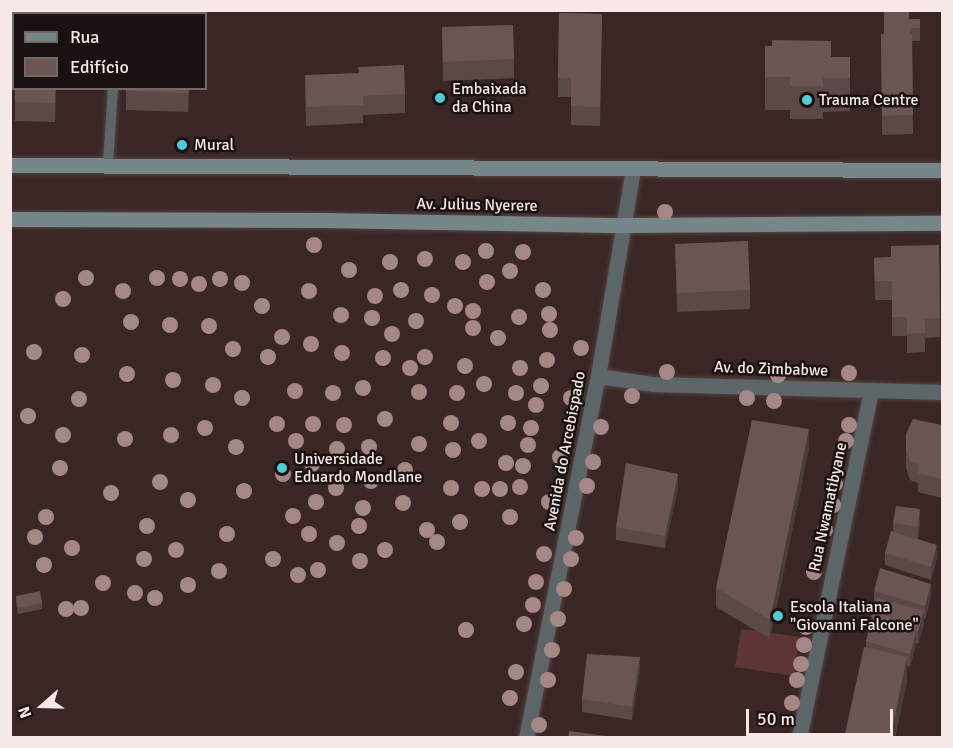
<!DOCTYPE html>
<meta charset="utf-8">
<style>
body{margin:0}
#map{position:relative;width:953px;height:748px;overflow:hidden;background:#392625;font-family:Signika,sans-serif}
div>[style]{position:absolute}
.green>*{inset:0;background:#5d3534}
.roads{filter:drop-shadow(0 0 2px #534140) drop-shadow(0 0 2px #534140)}
.lane>*{height:10px;margin:-5px;padding:0 5px;transform-origin:5px;border-radius:5px;background:#5c6668}
.street>*{height:15px;margin:-7.5px;padding:0 7.5px;transform-origin:7.5px;border-radius:7.5px;background:#5c6668}
.secondary>*{height:15px;margin:-7.5px;padding:0 7.5px;transform-origin:7.5px;border-radius:7.5px;background:#768789}
.trees>*{width:16px;height:16px;margin:-8px;border-radius:50%;background:#a58785}
.wall>*{inset:0;background:#5b4947}
.shaded-wall>*{inset:0;background:#4a3c3a}
.building>*{inset:0;background:#6a5553}
.dots>*{width:16px;height:16px;translate:-50% -50%;box-sizing:border-box;border:3px solid #1a1211;border-radius:50%}
span{translate:-50% -50%;white-space:nowrap;text-align:center;line-height:1.15;-webkit-text-stroke:5px #1a1211;paint-order:stroke}
.poi-label{font-size:16px;color:#f5e8e7}
.left{translate:0 -50%;text-align:left}
.street-label{font-size:16px;color:#f5e8e7}
.frame{position:absolute;inset:0;border:12px solid #f5e8e7;pointer-events:none}
.legend{position:absolute;left:12px;top:12px;width:195px;height:78px;box-sizing:border-box;background:#1a1211;border:2px solid #726867;margin:0;padding:8px 10px;list-style:none;font-size:18px;color:#f5e8e7}
.legend li{display:flex;align-items:center;gap:12px;height:30px}
.legend b{width:30px;border:2px solid #726867}
.north{position:absolute;left:12px;top:676px;width:60px;height:60px;-webkit-text-stroke:4px #1a1211;paint-order:stroke;rotate:250deg;font-size:16px;font-weight:700;line-height:24px;text-align:center;color:#f5e8e7}
.north::after{content:'';display:block;margin:auto;width:21px;height:27px;background:#f5e8e7;clip-path:polygon(50% 0,100% 100%,50% 72%,0 100%)}
.scale{position:absolute;left:746px;top:709px;width:147px;height:27px;box-sizing:border-box;border:3px solid #f5e8e7;border-top:0;padding-left:8px;font-size:18px;line-height:21px;white-space:nowrap;color:#f5e8e7;-webkit-text-stroke:4px #1a1211;paint-order:stroke}
</style>
<div id="map">
<div class="green">
<i style="clip-path:polygon(741px 629px,800px 637px,794px 676px,735px 667px)"></i>
</div>
<div class="roads">
<div class="lane">
<i style="left:108px;top:165px;width:77px;rotate:-86.3deg"></i>
</div>
<div class="street">
<i style="left:598px;top:376px;width:56px;rotate:8.3deg"></i>
<i style="left:653px;top:384px;width:289px;rotate:1.6deg"></i>
<i style="left:526px;top:738px;width:369px;rotate:-78.8deg"></i>
<i style="left:598px;top:376px;width:209px;rotate:-80.4deg"></i>
<i style="left:799px;top:738px;width:355px;rotate:-78.3deg"></i>
</div>
<div class="secondary">
<i style="left:10px;top:165px;width:932px;rotate:0.31deg"></i>
<i style="left:10px;top:219px;width:314px;rotate:0.2deg"></i>
<i style="left:324px;top:220px;width:301px;rotate:1deg"></i>
<i style="left:625px;top:225px;width:317px;rotate:-0.4deg"></i>
</div>
</div>
<div class="trees">
<i style="left:665px;top:212px"></i>
<i style="left:314px;top:245px"></i>
<i style="left:486px;top:251px"></i>
<i style="left:523px;top:252px"></i>
<i style="left:425px;top:259px"></i>
<i style="left:390px;top:262px"></i>
<i style="left:463px;top:262px"></i>
<i style="left:349px;top:270px"></i>
<i style="left:510px;top:271px"></i>
<i style="left:86px;top:278px"></i>
<i style="left:157px;top:278px"></i>
<i style="left:180px;top:279px"></i>
<i style="left:220px;top:279px"></i>
<i style="left:487px;top:282px"></i>
<i style="left:242px;top:283px"></i>
<i style="left:199px;top:284px"></i>
<i style="left:401px;top:290px"></i>
<i style="left:543px;top:290px"></i>
<i style="left:123px;top:291px"></i>
<i style="left:309px;top:291px"></i>
<i style="left:432px;top:295px"></i>
<i style="left:375px;top:296px"></i>
<i style="left:63px;top:299px"></i>
<i style="left:262px;top:306px"></i>
<i style="left:455px;top:306px"></i>
<i style="left:473px;top:311px"></i>
<i style="left:549px;top:314px"></i>
<i style="left:341px;top:315px"></i>
<i style="left:519px;top:317px"></i>
<i style="left:372px;top:318px"></i>
<i style="left:416px;top:321px"></i>
<i style="left:131px;top:322px"></i>
<i style="left:170px;top:325px"></i>
<i style="left:209px;top:326px"></i>
<i style="left:473px;top:328px"></i>
<i style="left:550px;top:330px"></i>
<i style="left:392px;top:334px"></i>
<i style="left:282px;top:337px"></i>
<i style="left:498px;top:338px"></i>
<i style="left:311px;top:344px"></i>
<i style="left:581px;top:348px"></i>
<i style="left:233px;top:349px"></i>
<i style="left:34px;top:352px"></i>
<i style="left:342px;top:353px"></i>
<i style="left:82px;top:355px"></i>
<i style="left:268px;top:357px"></i>
<i style="left:425px;top:357px"></i>
<i style="left:383px;top:358px"></i>
<i style="left:547px;top:360px"></i>
<i style="left:465px;top:366px"></i>
<i style="left:410px;top:368px"></i>
<i style="left:520px;top:368px"></i>
<i style="left:667px;top:372px"></i>
<i style="left:849px;top:373px"></i>
<i style="left:127px;top:374px"></i>
<i style="left:778px;top:375px"></i>
<i style="left:173px;top:380px"></i>
<i style="left:484px;top:384px"></i>
<i style="left:213px;top:385px"></i>
<i style="left:541px;top:386px"></i>
<i style="left:363px;top:388px"></i>
<i style="left:295px;top:391px"></i>
<i style="left:419px;top:392px"></i>
<i style="left:333px;top:393px"></i>
<i style="left:457px;top:393px"></i>
<i style="left:516px;top:393px"></i>
<i style="left:632px;top:396px"></i>
<i style="left:242px;top:398px"></i>
<i style="left:571px;top:398px"></i>
<i style="left:747px;top:398px"></i>
<i style="left:79px;top:399px"></i>
<i style="left:774px;top:401px"></i>
<i style="left:536px;top:405px"></i>
<i style="left:28px;top:416px"></i>
<i style="left:385px;top:419px"></i>
<i style="left:451px;top:423px"></i>
<i style="left:508px;top:423px"></i>
<i style="left:277px;top:424px"></i>
<i style="left:313px;top:424px"></i>
<i style="left:344px;top:425px"></i>
<i style="left:849px;top:425px"></i>
<i style="left:601px;top:427px"></i>
<i style="left:205px;top:428px"></i>
<i style="left:531px;top:428px"></i>
<i style="left:63px;top:435px"></i>
<i style="left:171px;top:435px"></i>
<i style="left:125px;top:439px"></i>
<i style="left:296px;top:441px"></i>
<i style="left:479px;top:441px"></i>
<i style="left:846px;top:441px"></i>
<i style="left:419px;top:444px"></i>
<i style="left:528px;top:445px"></i>
<i style="left:236px;top:447px"></i>
<i style="left:369px;top:447px"></i>
<i style="left:337px;top:449px"></i>
<i style="left:453px;top:450px"></i>
<i style="left:560px;top:457px"></i>
<i style="left:593px;top:462px"></i>
<i style="left:506px;top:463px"></i>
<i style="left:312px;top:464px"></i>
<i style="left:523px;top:466px"></i>
<i style="left:60px;top:468px"></i>
<i style="left:405px;top:470px"></i>
<i style="left:283px;top:474px"></i>
<i style="left:371px;top:481px"></i>
<i style="left:160px;top:482px"></i>
<i style="left:835px;top:484px"></i>
<i style="left:587px;top:486px"></i>
<i style="left:520px;top:487px"></i>
<i style="left:336px;top:488px"></i>
<i style="left:451px;top:488px"></i>
<i style="left:482px;top:489px"></i>
<i style="left:500px;top:489px"></i>
<i style="left:244px;top:491px"></i>
<i style="left:111px;top:493px"></i>
<i style="left:188px;top:500px"></i>
<i style="left:316px;top:502px"></i>
<i style="left:549px;top:502px"></i>
<i style="left:403px;top:503px"></i>
<i style="left:833px;top:505px"></i>
<i style="left:363px;top:508px"></i>
<i style="left:293px;top:516px"></i>
<i style="left:46px;top:517px"></i>
<i style="left:510px;top:517px"></i>
<i style="left:460px;top:522px"></i>
<i style="left:147px;top:526px"></i>
<i style="left:359px;top:526px"></i>
<i style="left:427px;top:530px"></i>
<i style="left:825px;top:530px"></i>
<i style="left:227px;top:534px"></i>
<i style="left:309px;top:534px"></i>
<i style="left:35px;top:537px"></i>
<i style="left:576px;top:538px"></i>
<i style="left:437px;top:542px"></i>
<i style="left:337px;top:543px"></i>
<i style="left:72px;top:548px"></i>
<i style="left:176px;top:550px"></i>
<i style="left:385px;top:550px"></i>
<i style="left:544px;top:554px"></i>
<i style="left:144px;top:559px"></i>
<i style="left:273px;top:559px"></i>
<i style="left:571px;top:559px"></i>
<i style="left:360px;top:561px"></i>
<i style="left:44px;top:565px"></i>
<i style="left:318px;top:570px"></i>
<i style="left:219px;top:571px"></i>
<i style="left:814px;top:572px"></i>
<i style="left:298px;top:575px"></i>
<i style="left:536px;top:582px"></i>
<i style="left:103px;top:583px"></i>
<i style="left:188px;top:585px"></i>
<i style="left:564px;top:589px"></i>
<i style="left:135px;top:593px"></i>
<i style="left:155px;top:598px"></i>
<i style="left:533px;top:605px"></i>
<i style="left:81px;top:608px"></i>
<i style="left:66px;top:609px"></i>
<i style="left:558px;top:619px"></i>
<i style="left:524px;top:624px"></i>
<i style="left:806px;top:627px"></i>
<i style="left:466px;top:630px"></i>
<i style="left:804px;top:645px"></i>
<i style="left:552px;top:650px"></i>
<i style="left:801px;top:664px"></i>
<i style="left:516px;top:672px"></i>
<i style="left:548px;top:680px"></i>
<i style="left:797px;top:680px"></i>
<i style="left:510px;top:698px"></i>
<i style="left:792px;top:703px"></i>
<i style="left:539px;top:725px"></i>
</div>
<div class="wall">
<i style="clip-path:polygon(559px 13px,602px 14px,600px 126px,571px 125px,571px 97px,558px 97px)"></i>
<i style="clip-path:polygon(909px 19px,920px 19px,920px 41px,912px 41px,913px 134px,882px 135px,881px 34px,884px 34px)"></i>
<i style="clip-path:polygon(442px 27px,514px 59px,514px 78px,443px 81px)"></i>
<i style="clip-path:polygon(765px 46px,831px 57px,850px 57px,850px 111px,823px 112px,823px 119px,790px 119px,790px 110px,765px 110px)"></i>
<i style="clip-path:polygon(305px 75px,405px 94px,405px 113px,363px 115px,363px 123px,306px 126px)"></i>
<i style="clip-path:polygon(15px 88px,56px 88px,55px 122px,15px 121px)"></i>
<i style="clip-path:polygon(126px 88px,189px 88px,188px 112px,126px 110px)"></i>
<i style="clip-path:polygon(675px 244px,750px 290px,750px 309px,677px 312px)"></i>
<i style="clip-path:polygon(939px 245px,940px 337px,925px 338px,925px 352px,907px 353px,907px 336px,892px 336px,892px 300px,875px 300px,874px 258px,891px 257px)"></i>
<i style="clip-path:polygon(942px 425px,942px 498px,918px 492px,918px 483px,910px 480px,906px 468px,906px 434px)"></i>
<i style="clip-path:polygon(809px 448px,770px 639px,716px 607px,716px 588px)"></i>
<i style="clip-path:polygon(678px 487px,665px 548px,616px 540px,616px 527px)"></i>
<i style="clip-path:polygon(920px 522px,918px 539px,937px 558px,931px 580px,885px 565px,885px 553px,893px 531px,893px 523px)"></i>
<i style="clip-path:polygon(874px 591px,931px 597px,925px 619px,924px 619px,924px 624px,918px 644px,916px 643px,910px 667px,907px 666px,907px 681px,895px 738px,844px 738px,866px 648px,866px 641px,875px 604px,874px 604px)"></i>
<i style="clip-path:polygon(16px 596px,42px 603px,42px 609px,18px 614px,16px 602px)"></i>
<i style="clip-path:polygon(640px 670px,632px 720px,582px 712px,582px 699px)"></i>
</div>
<div class="shaded-wall">
<i style="clip-path:polygon(809px 429px,809px 448px,770px 639px,770px 620px)"></i>
<i style="clip-path:polygon(678px 474px,678px 487px,665px 548px,665px 536px)"></i>
<i style="clip-path:polygon(920px 509px,920px 522px,918px 540px,918px 527px)"></i>
<i style="clip-path:polygon(937px 545px,937px 558px,931px 580px,931px 567px)"></i>
<i style="clip-path:polygon(931px 584px,931px 597px,925px 619px,925px 606px)"></i>
<i style="clip-path:polygon(924px 611px,924px 624px,918px 644px,918px 631px)"></i>
<i style="clip-path:polygon(916px 633px,916px 646px,910px 667px,910px 654px)"></i>
<i style="clip-path:polygon(640px 657px,640px 670px,632px 720px,632px 707px)"></i>
<i style="clip-path:polygon(907px 657px,907px 681px,895px 738px,890px 738px)"></i>
</div>
<div class="building">
<i style="clip-path:polygon(884px 10px,909px 10px,909px 19px,920px 19px,920px 28px,910px 28px,910px 34px,884px 34px)"></i>
<i style="clip-path:polygon(559px 13px,602px 14px,600px 107px,571px 106px,571px 78px,558px 78px)"></i>
<i style="clip-path:polygon(513px 25px,514px 59px,443px 62px,442px 27px)"></i>
<i style="clip-path:polygon(881px 34px,912px 34px,913px 115px,882px 116px)"></i>
<i style="clip-path:polygon(772px 40px,831px 41px,831px 57px,850px 57px,850px 78px,823px 78px,823px 86px,790px 86px,791px 77px,765px 77px,765px 46px,772px 46px)"></i>
<i style="clip-path:polygon(404px 65px,405px 94px,363px 96px,363px 105px,306px 107px,305px 75px,359px 73px,358px 67px)"></i>
<i style="clip-path:polygon(15px 88px,55px 88px,55px 103px,15px 102px)"></i>
<i style="clip-path:polygon(126px 88px,188px 88px,188px 93px,126px 91px)"></i>
<i style="clip-path:polygon(748px 241px,750px 290px,677px 293px,675px 244px)"></i>
<i style="clip-path:polygon(939px 245px,940px 318px,925px 319px,925px 333px,907px 334px,907px 317px,892px 317px,892px 281px,875px 281px,874px 258px,891px 257px,891px 246px)"></i>
<i style="clip-path:polygon(913px 419px,942px 425px,942px 479px,918px 473px,919px 465px,910px 461px,906px 449px,906px 434px)"></i>
<i style="clip-path:polygon(752px 420px,809px 429px,770px 620px,716px 588px)"></i>
<i style="clip-path:polygon(626px 463px,678px 474px,665px 536px,616px 527px)"></i>
<i style="clip-path:polygon(896px 506px,920px 509px,918px 527px,893px 523px)"></i>
<i style="clip-path:polygon(891px 531px,937px 545px,931px 567px,885px 553px)"></i>
<i style="clip-path:polygon(880px 568px,931px 584px,925px 606px,874px 591px)"></i>
<i style="clip-path:polygon(40px 591px,42px 603px,18px 608px,16px 596px)"></i>
<i style="clip-path:polygon(877px 598px,924px 611px,918px 631px,871px 617px)"></i>
<i style="clip-path:polygon(872px 620px,916px 633px,910px 654px,866px 641px)"></i>
<i style="clip-path:polygon(864px 647px,907px 657px,890px 738px,844px 738px)"></i>
<i style="clip-path:polygon(587px 654px,640px 657px,632px 707px,582px 699px)"></i>
<i style="clip-path:polygon(569px 731px,621px 738px,568px 738px)"></i>
</div>
<div class="dots">
<i style="left:440px;top:98px;background:#52cbd9"></i>
<i style="left:807px;top:100px;background:#52cbd9"></i>
<i style="left:182px;top:145px;background:#52cbd9"></i>
<i style="left:282px;top:468px;background:#52cbd9"></i>
<i style="left:778px;top:616px;background:#52cbd9"></i>
</div>
<div class="poi-label">
<span class="left" style="left:452px;top:98px">Embaixada<br>da China</span>
<span class="left" style="left:819px;top:100px">Trauma Centre</span>
<span class="left" style="left:194px;top:145px">Mural</span>
<span class="left" style="left:294px;top:468px">Universidade<br>Eduardo Mondlane</span>
<span class="left" style="left:790px;top:616px">Escola Italiana<br>"Giovanni Falcone"</span>
</div>
<div class="street-label">
<span style="left:477px;top:205px;rotate:1deg">Av. Julius Nyerere</span>
<span style="left:771px;top:369px;rotate:2deg">Av. do Zimbabwe</span>
<span style="left:565px;top:451px;rotate:-79deg">Avenida do Arcebispado</span>
<span style="left:828px;top:507px;rotate:-78deg">Rua Nwamatibyane</span>
</div>
<div class="frame"></div>
<ul class="legend">
<li><b style="height:8px;background:#768789"></b>Rua</li>
<li><b style="height:16px;background:#6a5553"></b>Edifício</li>
</ul>
<div class="north">N</div>
<div class="scale">50 m</div>
</div>
